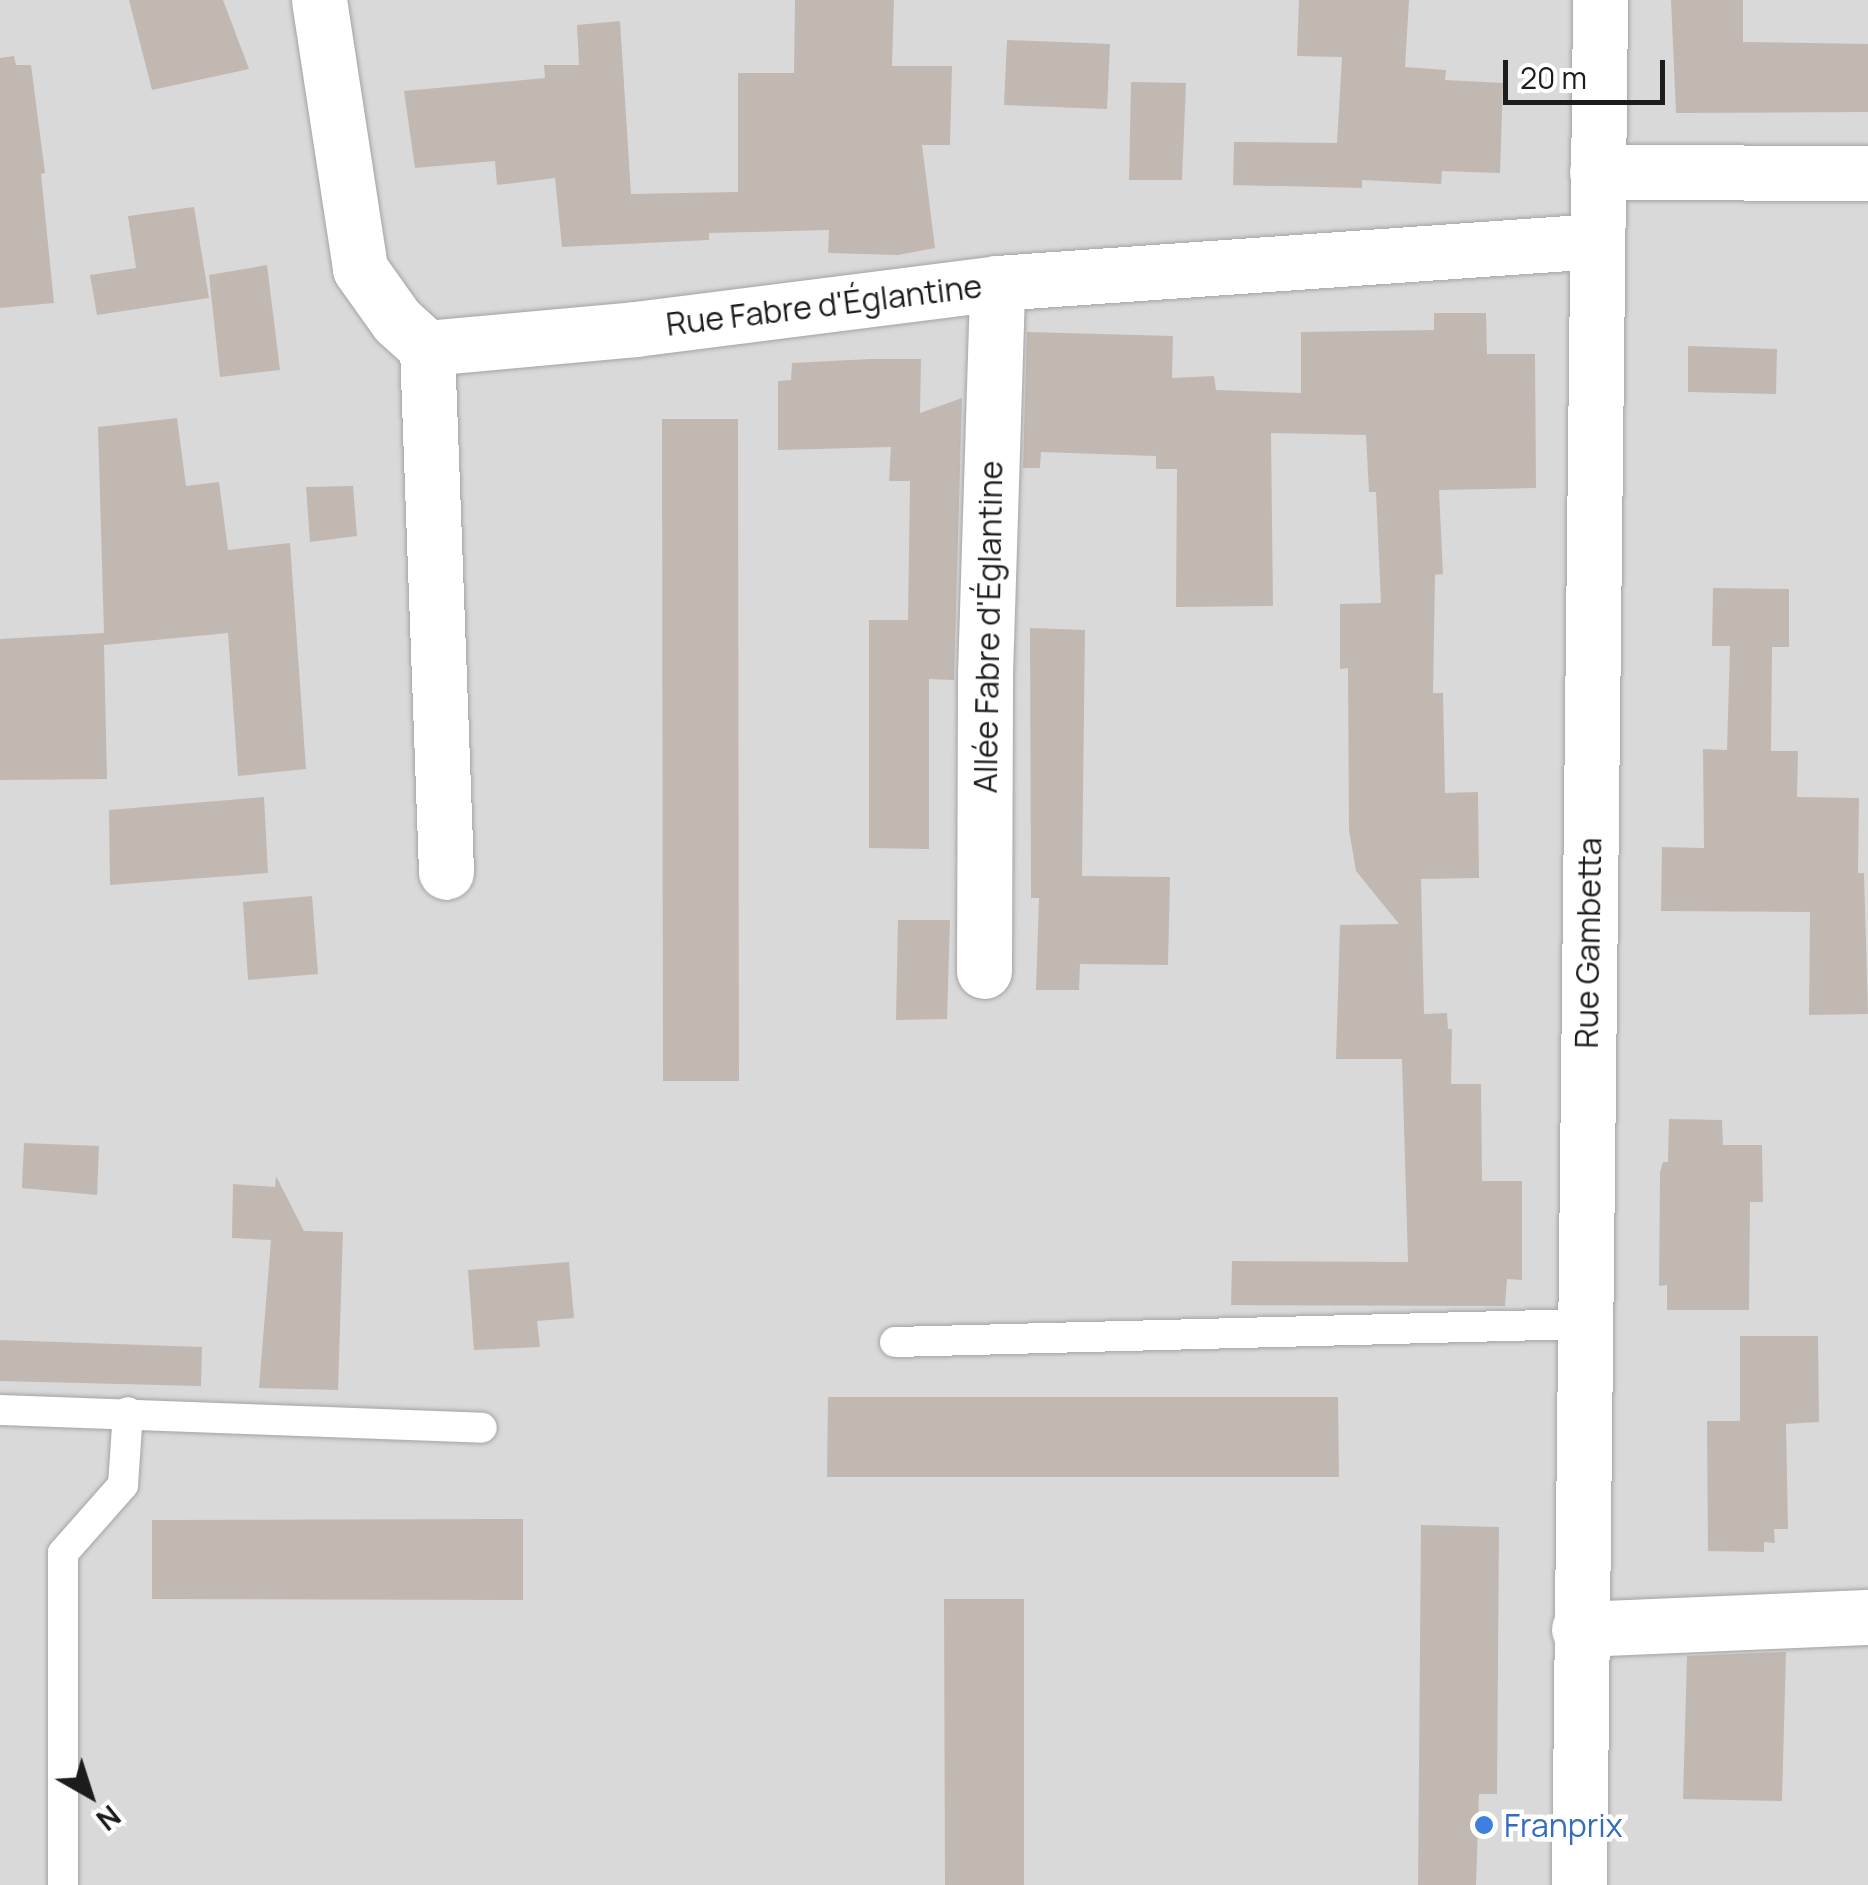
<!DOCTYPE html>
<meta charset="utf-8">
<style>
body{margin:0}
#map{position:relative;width:1868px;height:1885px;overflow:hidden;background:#ede9e2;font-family:Manrope,sans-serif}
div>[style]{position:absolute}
.residential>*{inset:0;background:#dad9d9}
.building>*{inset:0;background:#c1b8b2}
.roads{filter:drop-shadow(0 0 2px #a3a3a3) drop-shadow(0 0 2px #a3a3a3)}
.service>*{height:30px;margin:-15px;padding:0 15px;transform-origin:15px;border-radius:15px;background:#fff}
.minor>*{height:55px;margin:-27.5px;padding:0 27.5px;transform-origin:27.5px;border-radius:27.5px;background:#fff}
.dots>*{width:28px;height:28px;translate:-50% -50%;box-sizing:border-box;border:5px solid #fff;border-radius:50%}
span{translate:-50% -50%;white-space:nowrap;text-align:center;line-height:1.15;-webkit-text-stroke:9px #fff;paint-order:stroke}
.street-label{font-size:32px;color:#1c1c1c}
.shop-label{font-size:32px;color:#366cbe}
.left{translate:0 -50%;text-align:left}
.north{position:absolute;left:40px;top:1745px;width:100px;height:100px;-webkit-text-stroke:8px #fff;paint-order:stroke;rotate:141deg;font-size:28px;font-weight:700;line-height:40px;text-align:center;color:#1c1c1c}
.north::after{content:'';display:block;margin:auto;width:35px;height:45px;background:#1c1c1c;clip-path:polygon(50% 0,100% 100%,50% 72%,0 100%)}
.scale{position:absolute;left:1503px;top:60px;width:162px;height:45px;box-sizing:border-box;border:5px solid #1c1c1c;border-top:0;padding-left:12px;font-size:30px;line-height:35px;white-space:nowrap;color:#1c1c1c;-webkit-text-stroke:8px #fff;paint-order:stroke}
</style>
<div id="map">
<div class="residential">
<i style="clip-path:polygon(0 0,1868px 0,1868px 1885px,0 1885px)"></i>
</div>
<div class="building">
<i style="clip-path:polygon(129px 0,223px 0,249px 69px,152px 90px)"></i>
<i style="clip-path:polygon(795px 0,894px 0,892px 66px,952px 66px,950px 145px,922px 145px,935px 248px,898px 255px,828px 253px,829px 230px,709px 233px,709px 240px,562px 247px,555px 178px,497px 185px,495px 161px,415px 168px,404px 91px,545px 78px,544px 65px,579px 65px,577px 25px,620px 21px,631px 194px,738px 192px,738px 73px,794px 73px)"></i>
<i style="clip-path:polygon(1299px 0,1409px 0,1405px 67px,1446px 70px,1445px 80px,1503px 83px,1500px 173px,1442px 171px,1441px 184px,1362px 180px,1362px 188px,1233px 185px,1234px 142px,1337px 143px,1342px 57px,1297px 56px)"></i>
<i style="clip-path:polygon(1671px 0,1743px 0,1743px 42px,1868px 44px,1868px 112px,1676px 113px)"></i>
<i style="clip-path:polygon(1007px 40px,1110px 44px,1107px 109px,1004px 105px)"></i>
<i style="clip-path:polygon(14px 56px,16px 65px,31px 65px,45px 173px,41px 174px,54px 303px,0 308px,0 58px)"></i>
<i style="clip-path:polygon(1131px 82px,1186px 83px,1182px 180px,1129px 180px)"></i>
<i style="clip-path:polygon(194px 207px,209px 298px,97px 315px,90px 275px,136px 268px,128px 216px)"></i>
<i style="clip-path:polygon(267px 265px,280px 370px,220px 377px,209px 275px)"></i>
<i style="clip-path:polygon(1434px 313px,1486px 313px,1487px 354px,1535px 354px,1536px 488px,1439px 490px,1443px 574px,1435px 575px,1433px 693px,1443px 693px,1445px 793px,1478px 792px,1479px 878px,1421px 879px,1424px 1014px,1447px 1013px,1448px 1029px,1452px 1029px,1451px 1084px,1481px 1084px,1482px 1181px,1522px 1181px,1522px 1280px,1507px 1279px,1505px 1306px,1231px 1305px,1232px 1261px,1408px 1262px,1402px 1059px,1336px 1059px,1340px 925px,1399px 924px,1356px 871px,1349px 830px,1348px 668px,1340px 669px,1340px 604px,1381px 603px,1376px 492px,1369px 492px,1366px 435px,1271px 433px,1273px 606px,1176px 607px,1177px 469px,1156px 469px,1156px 456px,1041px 452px,1040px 468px,1023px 468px,1027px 332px,1173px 336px,1172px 378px,1214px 376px,1216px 390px,1301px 393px,1301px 332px,1434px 330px)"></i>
<i style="clip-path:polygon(1688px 346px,1777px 349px,1776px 394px,1688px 392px)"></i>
<i style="clip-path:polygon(870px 359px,921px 359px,920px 413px,962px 398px,954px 680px,929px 679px,929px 849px,869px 848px,869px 620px,908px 620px,910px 481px,889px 481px,891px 447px,778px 450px,778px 381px,791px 380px,792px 363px)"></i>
<i style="clip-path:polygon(177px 418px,186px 486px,219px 482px,228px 550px,290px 543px,306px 769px,238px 776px,228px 633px,104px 645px,107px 779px,0 780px,0 639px,104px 633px,98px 427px)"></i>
<i style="clip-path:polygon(662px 419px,738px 419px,739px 1081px,663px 1081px)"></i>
<i style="clip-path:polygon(353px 486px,357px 536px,310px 542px,306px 487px)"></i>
<i style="clip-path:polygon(1713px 588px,1789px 589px,1789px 647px,1772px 647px,1771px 751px,1798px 751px,1797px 797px,1859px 798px,1858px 873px,1864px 873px,1868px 1014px,1809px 1015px,1810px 912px,1661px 911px,1662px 847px,1704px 848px,1703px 749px,1727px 750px,1730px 646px,1712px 646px)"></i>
<i style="clip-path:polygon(1030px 628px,1085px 630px,1082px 876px,1170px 877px,1168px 965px,1080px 964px,1079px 990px,1036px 990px,1039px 898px,1031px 898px)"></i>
<i style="clip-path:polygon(264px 797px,268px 873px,110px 885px,109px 810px)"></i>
<i style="clip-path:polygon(312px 896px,318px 974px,248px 980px,243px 902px)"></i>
<i style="clip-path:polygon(898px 920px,950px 920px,947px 1019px,896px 1020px)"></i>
<i style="clip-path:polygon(1669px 1119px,1722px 1120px,1723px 1145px,1762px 1145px,1763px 1202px,1750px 1202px,1749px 1310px,1667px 1310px,1667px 1285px,1659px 1286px,1660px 1172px,1663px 1162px,1668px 1162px)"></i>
<i style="clip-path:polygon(24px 1143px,99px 1146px,97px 1195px,22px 1188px)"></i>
<i style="clip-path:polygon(276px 1176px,304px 1231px,343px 1232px,338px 1390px,259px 1388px,271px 1240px,232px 1238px,233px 1184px,275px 1187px)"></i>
<i style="clip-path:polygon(569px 1262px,574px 1318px,537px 1321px,540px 1347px,474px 1350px,468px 1270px)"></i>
<i style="clip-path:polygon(1740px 1336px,1818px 1336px,1819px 1422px,1786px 1424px,1788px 1529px,1774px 1529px,1775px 1543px,1764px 1542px,1764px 1552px,1708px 1551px,1707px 1421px,1740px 1421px)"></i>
<i style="clip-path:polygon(0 1340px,202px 1347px,201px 1386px,0 1381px)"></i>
<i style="clip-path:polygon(828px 1397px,1338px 1397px,1339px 1477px,827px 1477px)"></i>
<i style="clip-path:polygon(523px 1519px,523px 1600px,152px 1599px,152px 1520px)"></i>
<i style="clip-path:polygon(1421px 1525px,1499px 1527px,1497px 1794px,1479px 1794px,1476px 1885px,1418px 1885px)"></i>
<i style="clip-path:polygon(944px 1599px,1024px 1599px,1024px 1885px,945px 1885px)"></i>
<i style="clip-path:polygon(1786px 1652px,1782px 1801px,1683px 1799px,1687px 1656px)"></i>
</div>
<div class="roads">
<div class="service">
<i style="left:895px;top:1342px;width:688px;rotate:-1.5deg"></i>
<i style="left:0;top:1410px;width:482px;rotate:2.1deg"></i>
<i style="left:63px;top:1885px;width:332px;rotate:-90deg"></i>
<i style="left:63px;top:1553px;width:91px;rotate:-48.6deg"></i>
<i style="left:123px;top:1485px;width:73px;rotate:-86.1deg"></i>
</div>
<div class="minor">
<i style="left:319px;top:0;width:272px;rotate:81.3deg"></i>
<i style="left:360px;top:269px;width:64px;rotate:54.6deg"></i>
<i style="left:397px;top:321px;width:40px;rotate:42deg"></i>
<i style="left:427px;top:348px;width:209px;rotate:-5.2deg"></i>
<i style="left:635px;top:329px;width:365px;rotate:-7.2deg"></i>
<i style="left:997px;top:283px;width:600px;rotate:-4.01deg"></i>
<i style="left:1597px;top:172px;width:271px;rotate:0.2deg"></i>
<i style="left:427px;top:348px;width:524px;rotate:87.92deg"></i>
<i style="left:984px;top:971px;width:297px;rotate:-89.8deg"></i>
<i style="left:985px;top:674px;width:391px;rotate:-88.2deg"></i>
<i style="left:1579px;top:1629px;width:289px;rotate:-2.4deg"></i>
<i style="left:1579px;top:1885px;width:1885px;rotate:-89.36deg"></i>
</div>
</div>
<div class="dots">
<i style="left:1484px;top:1825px;background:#3f7fe0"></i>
</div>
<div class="street-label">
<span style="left:824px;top:305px;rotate:-7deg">Rue Fabre d'Églantine</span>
<span style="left:988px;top:627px;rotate:-89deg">Allée Fabre d'Églantine</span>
<span style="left:1588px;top:943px;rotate:-89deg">Rue Gambetta</span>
</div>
<div class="shop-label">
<span class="left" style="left:1504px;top:1825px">Franprix</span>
</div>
<div class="north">N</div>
<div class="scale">20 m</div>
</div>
